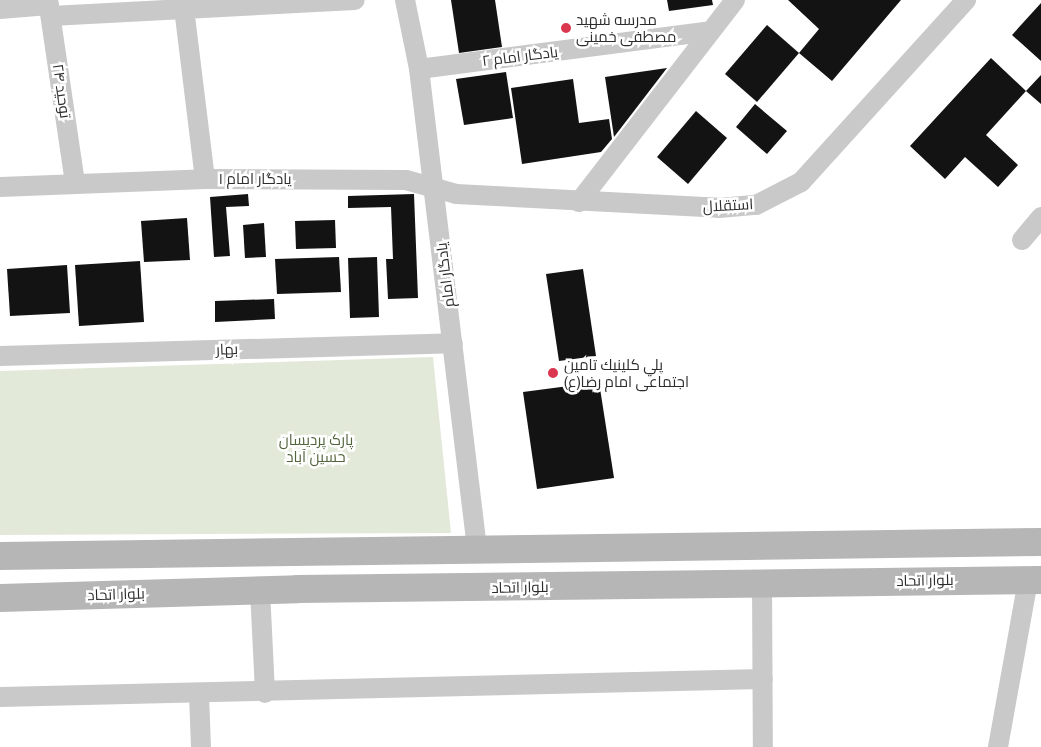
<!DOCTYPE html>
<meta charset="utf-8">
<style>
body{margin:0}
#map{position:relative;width:1041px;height:747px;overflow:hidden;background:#fff;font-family:"Archivo Narrow",Cairo,sans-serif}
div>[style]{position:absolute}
.green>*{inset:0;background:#e3e9d9}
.building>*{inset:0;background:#131313}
.street>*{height:20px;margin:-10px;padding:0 10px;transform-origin:10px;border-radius:10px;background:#c9c9c9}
.secondary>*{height:28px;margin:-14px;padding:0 14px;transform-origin:14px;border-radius:14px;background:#b6b6b6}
.dots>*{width:14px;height:14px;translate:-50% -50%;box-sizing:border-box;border:2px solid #fff;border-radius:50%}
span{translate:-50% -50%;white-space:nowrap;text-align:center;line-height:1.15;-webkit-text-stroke:5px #fff;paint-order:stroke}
.poi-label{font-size:15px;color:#2c2c2c}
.left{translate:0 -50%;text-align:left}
.street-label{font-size:15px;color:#2c2c2c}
.park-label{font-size:15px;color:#52643c}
</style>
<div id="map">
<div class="green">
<i style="clip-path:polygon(433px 357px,451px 533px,0 535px,0 371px)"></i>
</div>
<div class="building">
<i style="clip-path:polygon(451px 0,495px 0,502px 47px,459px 53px)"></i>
<i style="clip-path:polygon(667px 0,712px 0,713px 5px,669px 11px)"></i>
<i style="clip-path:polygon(901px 0,832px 81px,799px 53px,819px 29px,788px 0)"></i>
<i style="clip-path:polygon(1041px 3px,1041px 61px,1012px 35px)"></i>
<i style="clip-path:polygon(767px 25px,799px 53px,757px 102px,725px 74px)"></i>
<i style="clip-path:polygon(991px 58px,1026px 91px,986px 135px,1018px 165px,998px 187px,965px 157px,945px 179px,910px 146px)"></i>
<i style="clip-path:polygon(667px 68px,614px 137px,605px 77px)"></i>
<i style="clip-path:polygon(506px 72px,513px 118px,464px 125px,456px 79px)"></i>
<i style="clip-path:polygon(1041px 75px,1041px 104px,1026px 91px)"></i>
<i style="clip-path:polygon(573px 79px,579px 123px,609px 119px,612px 139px,601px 152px,522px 164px,511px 88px)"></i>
<i style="clip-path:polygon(755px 104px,787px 131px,767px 154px,736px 127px)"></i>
<i style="clip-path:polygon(696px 111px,727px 138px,688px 184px,657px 157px)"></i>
<i style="clip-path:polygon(248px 194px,249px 206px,226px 207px,230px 256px,214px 257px,210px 197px)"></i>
<i style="clip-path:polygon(414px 194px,418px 298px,388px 299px,386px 259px,393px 259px,391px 207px,348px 208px,348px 196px)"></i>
<i style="clip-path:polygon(187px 218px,190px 260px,144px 262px,141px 221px)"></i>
<i style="clip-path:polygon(335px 220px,336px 248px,296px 249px,295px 221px)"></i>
<i style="clip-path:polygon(264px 223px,266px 257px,245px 258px,243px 225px)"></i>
<i style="clip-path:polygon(339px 257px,341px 292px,277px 294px,275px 259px)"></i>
<i style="clip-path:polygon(377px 257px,379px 317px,350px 318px,348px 258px)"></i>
<i style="clip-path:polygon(140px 261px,144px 322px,79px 326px,75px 265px)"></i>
<i style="clip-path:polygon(67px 265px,70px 313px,10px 316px,7px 269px)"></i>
<i style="clip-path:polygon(583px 269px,596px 356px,559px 361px,546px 274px)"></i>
<i style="clip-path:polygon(274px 299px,275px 319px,215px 322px,215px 301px)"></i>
<i style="clip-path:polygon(599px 382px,614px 478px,537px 489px,523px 392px)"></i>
</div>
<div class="street">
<i style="left:48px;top:0;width:184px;rotate:81.6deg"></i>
<i style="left:183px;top:0;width:180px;rotate:83deg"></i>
<i style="left:405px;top:0;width:70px;rotate:78.5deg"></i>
<i style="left:419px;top:69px;width:485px;rotate:83.1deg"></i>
<i style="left:0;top:9px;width:49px;rotate:-4.7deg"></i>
<i style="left:51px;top:16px;width:304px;rotate:-3deg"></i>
<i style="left:419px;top:69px;width:294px;rotate:-7.4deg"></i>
<i style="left:0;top:187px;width:205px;rotate:-2.2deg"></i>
<i style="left:205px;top:179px;width:201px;rotate:0.3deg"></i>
<i style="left:406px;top:180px;width:52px;rotate:15.6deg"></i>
<i style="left:456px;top:194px;width:263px;rotate:3deg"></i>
<i style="left:719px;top:208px;width:37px;rotate:-5deg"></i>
<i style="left:756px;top:205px;width:51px;rotate:-27.1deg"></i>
<i style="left:801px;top:182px;width:246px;rotate:-47.8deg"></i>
<i style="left:579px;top:202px;width:255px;rotate:-52.3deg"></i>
<i style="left:1022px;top:240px;width:30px;rotate:-50deg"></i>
<i style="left:0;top:356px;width:453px;rotate:-1.6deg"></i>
<i style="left:762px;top:583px;width:164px;rotate:89.7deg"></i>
<i style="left:260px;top:590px;width:103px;rotate:87.2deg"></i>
<i style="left:199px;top:695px;width:52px;rotate:87.8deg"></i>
<i style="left:0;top:697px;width:763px;rotate:-1.35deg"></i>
<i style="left:998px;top:747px;width:170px;rotate:-79.8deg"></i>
</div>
<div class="secondary">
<i style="left:0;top:556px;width:1041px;rotate:-0.77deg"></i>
<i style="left:0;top:598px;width:298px;rotate:-1.7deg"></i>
<i style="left:298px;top:589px;width:743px;rotate:-0.69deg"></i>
</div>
<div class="dots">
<i style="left:566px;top:28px;background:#da364f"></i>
<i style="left:553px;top:373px;background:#da364f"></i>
</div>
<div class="poi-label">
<span class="left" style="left:576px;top:28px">مدرسه شهید<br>مصطفی خمینی</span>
<span class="left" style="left:564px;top:373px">پلي كلينيك تامین<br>اجتماعی امام رضا(ع)</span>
</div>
<div class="street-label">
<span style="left:520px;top:56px;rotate:-7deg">یادگار امام ۲</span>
<span style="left:62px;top:91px;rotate:82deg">توحید ۲۴</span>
<span style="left:255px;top:179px">یادگار امام ۱</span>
<span style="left:728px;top:205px;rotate:-3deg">استقلال</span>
<span style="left:445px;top:275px;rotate:-97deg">یادگار امام</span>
<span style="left:227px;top:349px;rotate:-2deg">بهار</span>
<span style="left:925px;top:580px;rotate:-1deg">بلوار اتحاد</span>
<span style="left:520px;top:587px;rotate:-1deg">بلوار اتحاد</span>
<span style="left:116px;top:594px;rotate:-2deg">بلوار اتحاد</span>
</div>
<div class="park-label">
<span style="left:316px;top:448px">پارک پردیسان<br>حسین آباد</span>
</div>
</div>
